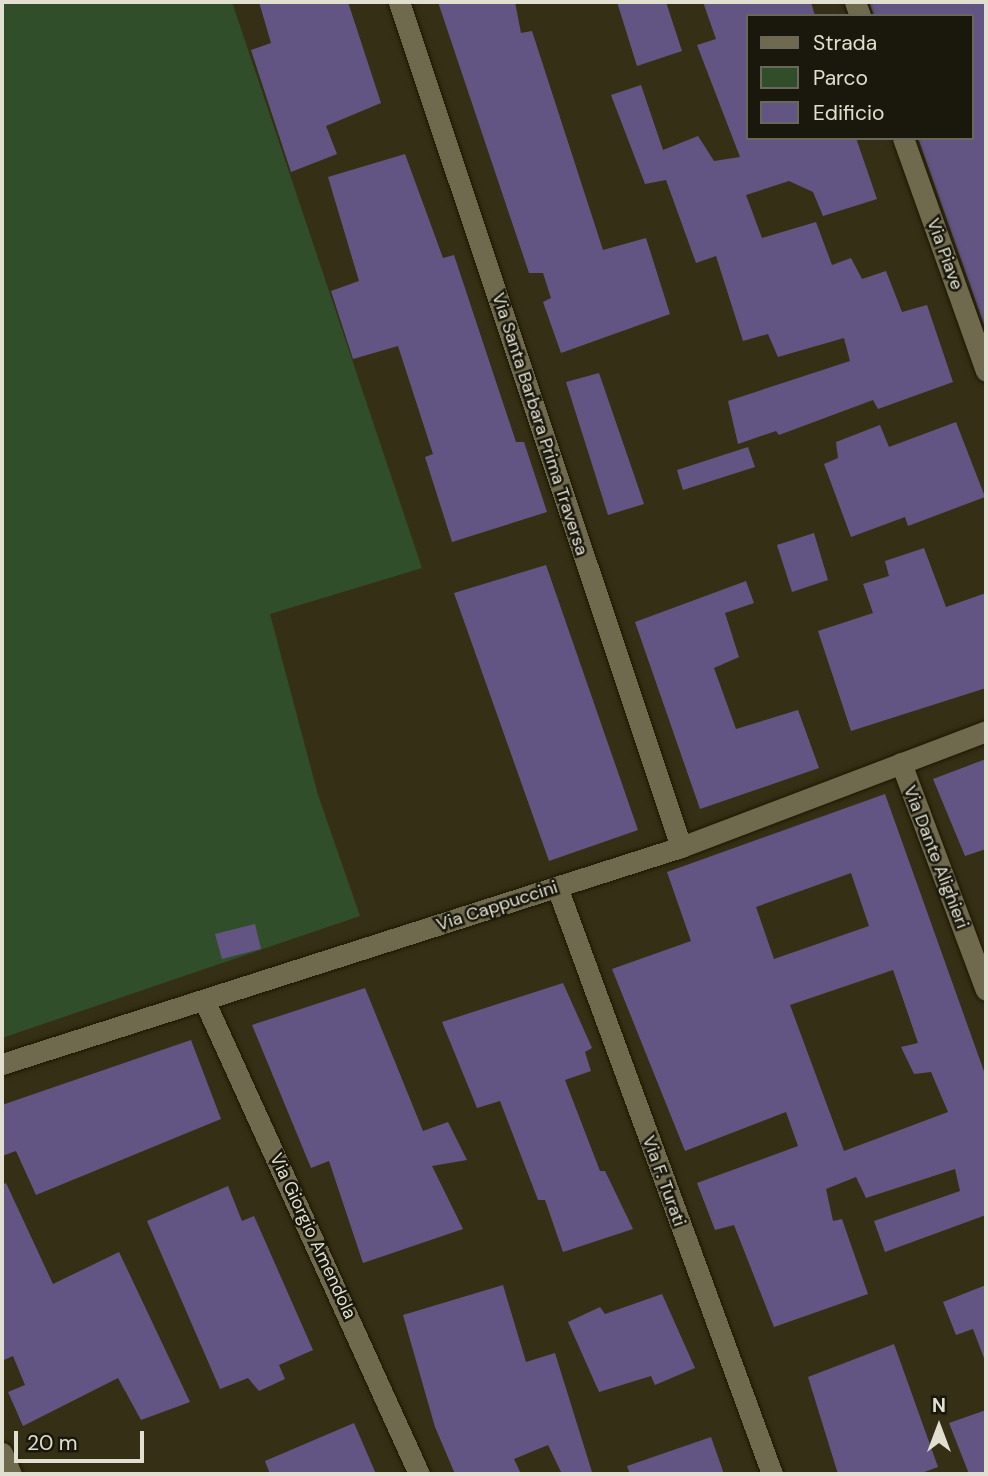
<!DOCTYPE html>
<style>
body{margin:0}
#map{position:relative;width:988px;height:1476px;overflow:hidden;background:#353015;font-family:"DM Sans",sans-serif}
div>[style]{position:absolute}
.green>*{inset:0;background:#314e2b}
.building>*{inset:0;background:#635583}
.roads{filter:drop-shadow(0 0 2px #1d1800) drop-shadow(0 0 2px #1d1800)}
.street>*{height:21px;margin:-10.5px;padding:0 10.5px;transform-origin:10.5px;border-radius:10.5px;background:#6f6a4d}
span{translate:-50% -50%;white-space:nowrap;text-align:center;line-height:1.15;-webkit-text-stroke:5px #1a180d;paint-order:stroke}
.street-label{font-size:18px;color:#e1dfcf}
.frame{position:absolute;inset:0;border:4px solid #e1dfcf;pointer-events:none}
.legend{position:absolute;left:746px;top:14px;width:228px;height:126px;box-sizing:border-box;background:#1a180d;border:2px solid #6a685b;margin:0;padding:9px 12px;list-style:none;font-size:21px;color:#e1dfcf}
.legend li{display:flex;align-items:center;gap:14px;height:35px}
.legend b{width:35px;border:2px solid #6a685b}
.north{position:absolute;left:904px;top:1392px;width:70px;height:70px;-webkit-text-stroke:5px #1a180d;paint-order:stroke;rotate:0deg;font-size:19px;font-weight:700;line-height:28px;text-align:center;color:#e1dfcf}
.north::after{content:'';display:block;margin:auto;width:24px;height:32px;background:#e1dfcf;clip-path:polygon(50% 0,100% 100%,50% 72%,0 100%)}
.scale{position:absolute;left:14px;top:1431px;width:130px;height:32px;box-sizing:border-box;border:4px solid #e1dfcf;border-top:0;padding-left:9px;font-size:21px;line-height:24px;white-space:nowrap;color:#e1dfcf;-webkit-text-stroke:5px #1a180d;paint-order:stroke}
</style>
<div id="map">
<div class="green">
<i style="clip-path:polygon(2px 2px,232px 2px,422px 568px,270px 614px,318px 795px,360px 916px,2px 1038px)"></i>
</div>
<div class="building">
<i style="clip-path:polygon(259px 2px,348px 2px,381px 103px,326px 126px,337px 154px,291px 172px,251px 50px,271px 43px)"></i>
<i style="clip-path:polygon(438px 2px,515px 2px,521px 33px,532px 31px,603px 250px,646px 238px,670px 314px,561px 353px,543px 302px,551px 298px,543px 273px,529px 273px)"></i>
<i style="clip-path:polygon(617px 2px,666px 2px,682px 51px,637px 66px)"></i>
<i style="clip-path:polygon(703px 2px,811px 2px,815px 16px,748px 16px,748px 138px,856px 138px,877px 199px,823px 216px,813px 192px,789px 181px,746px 195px,762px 238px,816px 222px,832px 265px,851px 258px,862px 279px,886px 271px,902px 312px,927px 305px,953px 382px,878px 409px,873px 400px,779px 435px,776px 431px,738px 444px,728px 401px,850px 361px,844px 338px,778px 357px,768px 334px,743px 341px,716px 256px,696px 263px,666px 180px,645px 184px,611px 95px,641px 85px,663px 150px,698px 136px,714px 161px,740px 157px,697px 45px,716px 39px)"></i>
<i style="clip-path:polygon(869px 2px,986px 2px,986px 330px,918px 138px,972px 138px,972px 16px,874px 16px)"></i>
<i style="clip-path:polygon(405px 154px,443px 258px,454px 255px,516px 442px,524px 442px,547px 512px,452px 542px,425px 457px,433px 454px,398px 346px,353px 359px,331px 291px,359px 281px,328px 177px)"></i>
<i style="clip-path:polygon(599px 373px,644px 504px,608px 515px,566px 382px)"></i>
<i style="clip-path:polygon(956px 422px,985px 497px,908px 526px,905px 517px,851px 537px,824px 464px,838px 458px,836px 442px,880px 425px,889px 447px)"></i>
<i style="clip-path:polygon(748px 447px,755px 467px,683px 490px,677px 470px)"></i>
<i style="clip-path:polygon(814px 533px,828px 580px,792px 592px,777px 545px)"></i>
<i style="clip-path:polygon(924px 548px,946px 607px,986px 593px,986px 688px,851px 731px,818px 631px,873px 613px,863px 584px,889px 576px,885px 561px)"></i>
<i style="clip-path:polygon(546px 565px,638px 830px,549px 861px,454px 593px)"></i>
<i style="clip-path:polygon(746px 581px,754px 603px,725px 613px,739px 657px,714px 668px,736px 729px,798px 710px,819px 768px,700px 809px,635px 622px)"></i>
<i style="clip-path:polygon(986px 759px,986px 849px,965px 856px,933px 779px)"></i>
<i style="clip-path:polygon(evenodd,885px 794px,986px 1077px,986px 1215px,885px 1252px,874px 1221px,960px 1191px,955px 1169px,866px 1198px,856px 1177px,826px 1189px,833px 1221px,842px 1219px,868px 1294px,774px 1327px,734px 1225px,715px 1230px,697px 1183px,798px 1146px,786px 1112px,685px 1151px,612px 969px,691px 941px,667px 872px,885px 794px,851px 873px,869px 926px,774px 959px,756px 907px,851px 873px,885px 794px,893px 970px,918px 1043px,901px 1047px,914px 1074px,931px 1072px,948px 1112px,844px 1151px,790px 1005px,893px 970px)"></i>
<i style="clip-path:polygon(255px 924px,261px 949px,222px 959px,215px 934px)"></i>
<i style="clip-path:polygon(563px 983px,592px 1048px,585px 1052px,591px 1071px,565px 1080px,600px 1171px,605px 1171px,633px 1229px,563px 1252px,545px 1200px,538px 1200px,500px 1101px,477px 1108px,442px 1022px)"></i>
<i style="clip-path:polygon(365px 988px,423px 1131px,448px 1122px,467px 1160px,432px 1166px,463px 1229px,363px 1263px,329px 1161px,311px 1168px,252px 1025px)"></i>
<i style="clip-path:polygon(191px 1040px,221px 1119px,36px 1195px,16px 1151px,2px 1156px,2px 1105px)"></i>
<i style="clip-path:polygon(6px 1183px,53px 1284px,119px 1252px,190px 1402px,141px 1420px,118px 1378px,23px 1426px,8px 1392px,25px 1385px,13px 1356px,2px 1361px,2px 1185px)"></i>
<i style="clip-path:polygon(228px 1186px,242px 1221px,254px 1216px,313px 1350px,279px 1365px,285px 1379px,259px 1391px,248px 1378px,220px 1389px,147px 1221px)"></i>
<i style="clip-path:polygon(503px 1285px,526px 1362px,555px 1353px,592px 1472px,562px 1474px,548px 1445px,514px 1459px,521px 1474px,455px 1474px,435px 1427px,403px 1315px)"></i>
<i style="clip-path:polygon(986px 1285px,986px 1357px,984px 1358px,973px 1329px,956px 1335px,943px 1302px)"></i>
<i style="clip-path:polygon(662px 1294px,695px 1368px,655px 1385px,651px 1376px,599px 1392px,568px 1322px,600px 1307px,605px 1314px)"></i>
<i style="clip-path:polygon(894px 1344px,938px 1467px,919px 1474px,838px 1474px,808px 1377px)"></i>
<i style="clip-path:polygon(986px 1410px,986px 1474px,969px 1474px,949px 1423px)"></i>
<i style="clip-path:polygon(354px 1423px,376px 1474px,270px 1474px,265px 1461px)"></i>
<i style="clip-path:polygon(711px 1437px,724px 1474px,630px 1474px,627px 1466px)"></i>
</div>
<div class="roads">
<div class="street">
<i style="left:399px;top:2px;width:891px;rotate:71.54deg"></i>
<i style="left:855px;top:2px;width:15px;rotate:70deg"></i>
<i style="left:903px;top:138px;width:247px;rotate:70.4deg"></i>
<i style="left:901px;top:763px;width:242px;rotate:69.5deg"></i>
<i style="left:557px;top:887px;width:625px;rotate:69.88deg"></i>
<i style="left:204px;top:1000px;width:520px;rotate:65.6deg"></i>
<i style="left:2px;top:1064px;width:713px;rotate:-17.72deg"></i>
<i style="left:681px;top:847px;width:326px;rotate:-20.8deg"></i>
<i style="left:2px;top:1453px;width:23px;rotate:67deg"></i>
</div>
</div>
<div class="street-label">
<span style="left:945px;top:254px;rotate:70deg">Via Piave</span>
<span style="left:540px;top:424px;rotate:72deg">Via Santa Barbara Prima Traversa</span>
<span style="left:936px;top:857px;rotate:69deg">Via Dante Alighieri</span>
<span style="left:497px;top:906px;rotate:-18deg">Via Cappuccini</span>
<span style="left:664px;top:1181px;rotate:70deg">Via F. Turati</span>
<span style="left:313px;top:1236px;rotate:65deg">Via Giorgio Amendola</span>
</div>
<div class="frame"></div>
<ul class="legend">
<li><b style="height:9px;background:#6f6a4d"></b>Strada</li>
<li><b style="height:19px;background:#314e2b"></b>Parco</li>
<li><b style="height:19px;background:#635583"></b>Edificio</li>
</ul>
<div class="north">N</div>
<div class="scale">20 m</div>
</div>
